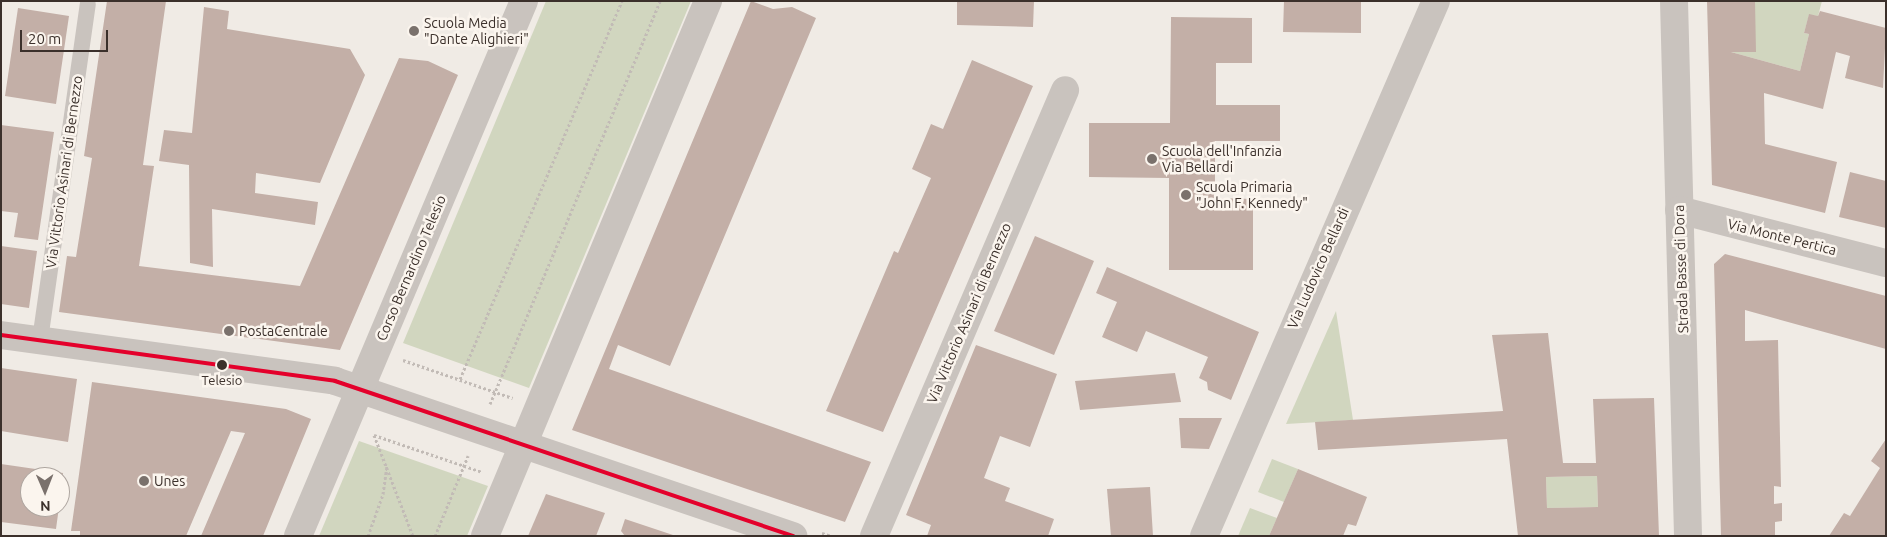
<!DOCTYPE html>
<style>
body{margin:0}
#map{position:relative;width:1887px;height:537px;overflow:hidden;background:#f0ebe5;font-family:Ubuntu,sans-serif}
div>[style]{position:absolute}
.green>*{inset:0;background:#d1d6bf}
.building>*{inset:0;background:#c3afa7}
.path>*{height:3px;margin-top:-1.5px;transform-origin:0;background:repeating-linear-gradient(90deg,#c2bbb6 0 2.5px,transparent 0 5px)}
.service>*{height:16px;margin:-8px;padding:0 8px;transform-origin:8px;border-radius:8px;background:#c9c3be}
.minor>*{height:28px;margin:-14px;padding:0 14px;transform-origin:14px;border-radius:14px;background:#c9c3be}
.tertiary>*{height:28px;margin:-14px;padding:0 14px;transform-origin:14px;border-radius:14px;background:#c9c3be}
.bus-1>*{height:4px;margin:-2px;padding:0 2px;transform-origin:2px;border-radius:2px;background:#e4002b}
.dots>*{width:14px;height:14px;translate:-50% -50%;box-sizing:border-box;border:2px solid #fbf5ee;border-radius:50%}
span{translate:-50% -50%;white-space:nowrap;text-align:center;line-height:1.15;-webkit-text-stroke:5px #fbf5ee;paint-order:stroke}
.bus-label{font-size:13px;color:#3b302b}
.poi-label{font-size:14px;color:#3b302b}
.left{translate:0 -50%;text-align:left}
.street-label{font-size:14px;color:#3b302b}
.frame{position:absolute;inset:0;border:2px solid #3b302b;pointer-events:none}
.north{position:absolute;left:20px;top:467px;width:50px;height:50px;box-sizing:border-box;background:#fbf5ee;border:1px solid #aea6a0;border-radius:50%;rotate:179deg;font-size:14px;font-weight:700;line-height:20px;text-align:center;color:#3b302b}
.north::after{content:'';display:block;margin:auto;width:18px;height:22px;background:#7a716c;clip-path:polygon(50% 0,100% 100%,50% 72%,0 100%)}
.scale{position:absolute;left:20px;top:30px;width:88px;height:22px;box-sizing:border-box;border:2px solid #3b302b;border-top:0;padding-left:6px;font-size:15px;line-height:18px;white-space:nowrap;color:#3b302b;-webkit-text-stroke:4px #fbf5ee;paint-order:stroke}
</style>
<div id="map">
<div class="green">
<i style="clip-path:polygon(546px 1px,691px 1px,529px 388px,403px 343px)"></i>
<i style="clip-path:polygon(1755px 1px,1822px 1px,1818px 16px,1809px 15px,1804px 33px,1809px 34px,1800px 71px,1731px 52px)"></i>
<i style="clip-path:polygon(1336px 311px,1353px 420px,1286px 424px)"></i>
<i style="clip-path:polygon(359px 441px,488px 486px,467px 536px,319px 536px)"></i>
<i style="clip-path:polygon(1272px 459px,1298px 469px,1284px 502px,1258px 492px)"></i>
<i style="clip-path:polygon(1597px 476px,1598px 507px,1547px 508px,1546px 477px)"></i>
<i style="clip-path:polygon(1250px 508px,1277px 518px,1269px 536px,1238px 536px)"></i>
</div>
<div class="building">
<i style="clip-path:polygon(107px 1px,166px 1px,143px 165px,154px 166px,139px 266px,300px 286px,399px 58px,428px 61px,458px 75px,340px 350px,59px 312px,67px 256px,76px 257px,92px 158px,84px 156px)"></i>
<i style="clip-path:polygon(751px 1px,773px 9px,792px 7px,816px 18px,670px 366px,618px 345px,609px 369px,871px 462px,845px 522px,572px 430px)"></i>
<i style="clip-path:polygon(957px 1px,1034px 1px,1033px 27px,957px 25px)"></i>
<i style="clip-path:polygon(1284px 1px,1361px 1px,1361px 33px,1283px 32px)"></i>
<i style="clip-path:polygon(1707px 1px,1755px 1px,1756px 52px,1731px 52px,1800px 71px,1809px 34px,1804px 33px,1809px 14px,1818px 16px,1820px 11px,1886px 28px,1883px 88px,1845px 78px,1850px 56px,1836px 52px,1823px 109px,1764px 93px,1765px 144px,1837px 162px,1825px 213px,1712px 185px)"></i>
<i style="clip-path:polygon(204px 7px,229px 11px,227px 29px,350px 49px,365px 75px,320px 183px,256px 173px,255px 193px,318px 202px,315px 225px,212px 209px,213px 267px,190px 263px,189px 165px,159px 161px,164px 130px,192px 133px)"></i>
<i style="clip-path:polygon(18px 8px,69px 16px,56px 104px,5px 96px)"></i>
<i style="clip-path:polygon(1171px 17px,1252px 18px,1252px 63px,1216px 63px,1216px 105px,1280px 105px,1280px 141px,1215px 141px,1215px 198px,1253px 199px,1253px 270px,1169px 270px,1169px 178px,1089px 177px,1089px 123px,1170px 123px)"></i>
<i style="clip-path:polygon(972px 60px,1033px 86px,883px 432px,826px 411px,894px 251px,898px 253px,931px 178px,912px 169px,931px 124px,943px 129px)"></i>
<i style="clip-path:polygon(1px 125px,54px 132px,38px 240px,14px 237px,18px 213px,1px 211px)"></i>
<i style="clip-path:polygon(1850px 172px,1886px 181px,1886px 228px,1839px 217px)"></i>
<i style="clip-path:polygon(1035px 236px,1094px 261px,1054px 355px,994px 331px)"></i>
<i style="clip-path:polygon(1px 246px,37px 251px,29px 308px,1px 304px)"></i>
<i style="clip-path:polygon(1725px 254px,1886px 296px,1886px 349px,1745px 310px,1745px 341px,1778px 340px,1781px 487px,1774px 486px,1774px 504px,1782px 503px,1782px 521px,1775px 522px,1775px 536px,1721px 536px,1714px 264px)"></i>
<i style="clip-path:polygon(1107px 267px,1259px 332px,1231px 400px,1208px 390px,1207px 382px,1199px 378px,1208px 357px,1146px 331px,1137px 352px,1102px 337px,1117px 302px,1096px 293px)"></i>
<i style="clip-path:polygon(evenodd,1548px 333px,1563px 463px,1596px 463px,1593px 399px,1654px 398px,1659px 536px,1518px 536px,1507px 439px,1318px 450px,1315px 422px,1503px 411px,1492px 335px,1548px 333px,1597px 476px,1598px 507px,1547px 508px,1546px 477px,1597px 476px)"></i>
<i style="clip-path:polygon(976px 345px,1057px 374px,1030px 447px,1000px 436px,984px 478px,1010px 488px,1005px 501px,1054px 519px,1048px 536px,927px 536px,931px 525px,906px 515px)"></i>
<i style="clip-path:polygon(1px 368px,77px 379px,68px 442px,1px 431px)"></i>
<i style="clip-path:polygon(1175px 373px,1181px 402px,1080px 410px,1075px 381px)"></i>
<i style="clip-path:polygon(92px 382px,286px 409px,311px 419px,263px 536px,201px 536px,245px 433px,231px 431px,186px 536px,80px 536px,80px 531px,71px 531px)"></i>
<i style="clip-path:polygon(1179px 418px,1222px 418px,1209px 449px,1181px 448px)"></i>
<i style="clip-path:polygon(1886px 439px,1886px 536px,1829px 536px,1844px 513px,1850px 516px,1880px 468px,1871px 461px)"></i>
<i style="clip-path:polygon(1px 464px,63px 473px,61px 487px,60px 477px,30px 477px,30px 507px,59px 507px,56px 529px,1px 522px)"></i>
<i style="clip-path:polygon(1298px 469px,1367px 497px,1356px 526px,1348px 524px,1343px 536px,1269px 536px)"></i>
<i style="clip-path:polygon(1150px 487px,1153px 536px,1111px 536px,1107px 489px)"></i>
<i style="clip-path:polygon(546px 494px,605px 513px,596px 536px,528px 536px)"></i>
<i style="clip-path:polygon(625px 519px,673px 535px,673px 536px,625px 536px,621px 531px)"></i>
</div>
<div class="path">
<i style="left:403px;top:360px;width:116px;rotate:19.1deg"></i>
<i style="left:460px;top:379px;width:411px;rotate:-66.8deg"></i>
<i style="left:490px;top:404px;width:437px;rotate:-67.1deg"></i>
<i style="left:374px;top:435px;width:114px;rotate:18.9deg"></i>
<i style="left:374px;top:435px;width:108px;rotate:68.9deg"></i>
<i style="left:822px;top:533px;width:9px;rotate:18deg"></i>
<i style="left:368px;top:536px;width:45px;rotate:-70.3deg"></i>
<i style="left:383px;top:494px;width:30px;rotate:-82deg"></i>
<i style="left:435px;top:536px;width:87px;rotate:-67.6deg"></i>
</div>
<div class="service">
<i style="left:40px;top:340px;width:339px;rotate:-81.9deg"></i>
</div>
<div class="minor">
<i style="left:1674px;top:1px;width:535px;rotate:88.5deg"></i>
<i style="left:1679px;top:210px;width:214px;rotate:14.4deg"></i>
<i style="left:1px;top:335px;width:337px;rotate:7.8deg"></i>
<i style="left:335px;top:381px;width:484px;rotate:18.7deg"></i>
<i style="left:874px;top:536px;width:485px;rotate:-66.8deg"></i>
<i style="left:1204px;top:536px;width:583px;rotate:-66.56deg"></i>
</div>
<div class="tertiary">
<i style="left:298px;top:536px;width:581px;rotate:-67.1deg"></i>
<i style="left:485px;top:536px;width:580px;rotate:-67.37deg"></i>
</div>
<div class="bus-1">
<i style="left:1px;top:335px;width:337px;rotate:7.8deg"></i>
<i style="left:335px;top:381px;width:484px;rotate:18.7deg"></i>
</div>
<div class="dots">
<i style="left:414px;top:31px;background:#7a716c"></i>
<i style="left:1152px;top:159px;background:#7a716c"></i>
<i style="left:1186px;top:195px;background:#7a716c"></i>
<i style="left:229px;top:331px;background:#7a716c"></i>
<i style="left:222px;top:365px;background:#3b302b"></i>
<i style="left:144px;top:481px;background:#7a716c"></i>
</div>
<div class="bus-label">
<span style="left:222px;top:380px">Telesio</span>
</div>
<div class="poi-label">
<span class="left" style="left:424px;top:31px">Scuola Media<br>"Dante Alighieri"</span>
<span class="left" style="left:1162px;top:159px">Scuola dell'Infanzia<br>Via Bellardi</span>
<span class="left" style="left:1196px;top:195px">Scuola Primaria<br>"John F. Kennedy"</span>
<span class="left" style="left:239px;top:331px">PostaCentrale</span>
<span class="left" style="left:154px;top:481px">Unes</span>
</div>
<div class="street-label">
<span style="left:64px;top:172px;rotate:-82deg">Via Vittorio Asinari di Bernezzo</span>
<span style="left:1782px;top:237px;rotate:14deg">Via Monte Pertica</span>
<span style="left:411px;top:268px;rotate:-67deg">Corso Bernardino Telesio</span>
<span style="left:1318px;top:268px;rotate:-66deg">Via Ludovico Bellardi</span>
<span style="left:1681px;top:269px;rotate:-92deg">Strada Basse di Dora</span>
<span style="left:969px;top:313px;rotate:-67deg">Via Vittorio Asinari di Bernezzo</span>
</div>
<div class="frame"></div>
<div class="north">N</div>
<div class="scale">20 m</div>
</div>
